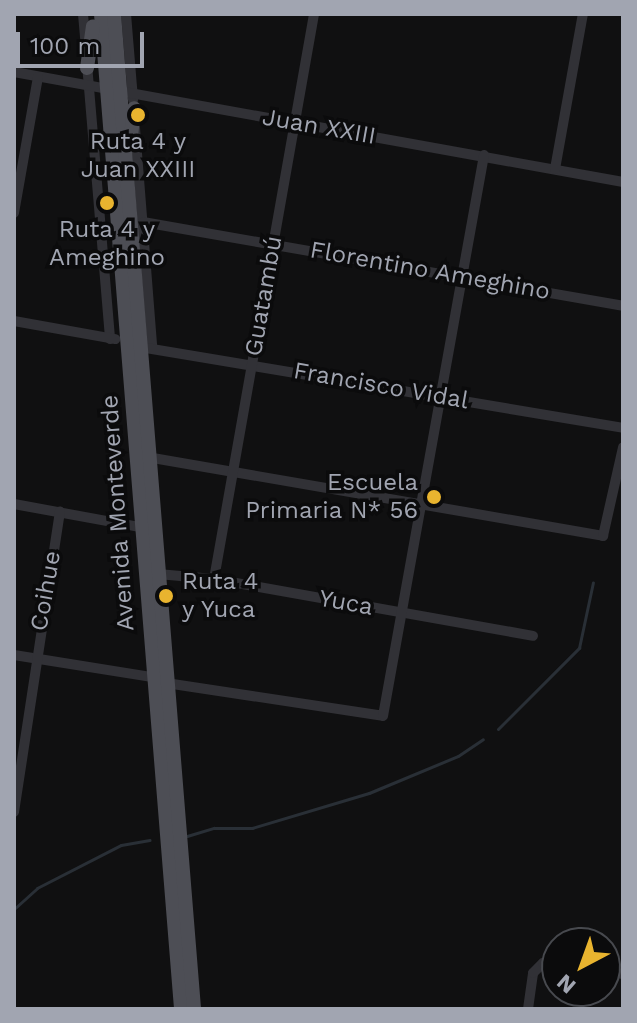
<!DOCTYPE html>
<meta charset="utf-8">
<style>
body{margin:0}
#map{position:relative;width:637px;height:1023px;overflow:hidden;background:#101011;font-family:"Work Sans",sans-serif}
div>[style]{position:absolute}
.stream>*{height:3px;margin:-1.5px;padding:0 1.5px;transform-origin:1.5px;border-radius:1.5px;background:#292f36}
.minor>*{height:10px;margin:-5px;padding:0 5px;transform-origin:5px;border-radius:5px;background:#313136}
.major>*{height:14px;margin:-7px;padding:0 7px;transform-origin:7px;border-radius:7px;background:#4d4e55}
.dots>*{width:22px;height:22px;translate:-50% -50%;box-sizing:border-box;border:4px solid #0b0b0c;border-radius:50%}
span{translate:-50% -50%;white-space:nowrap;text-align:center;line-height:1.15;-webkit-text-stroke:7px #0b0b0c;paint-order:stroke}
.street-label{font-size:24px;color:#a1a5b1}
.poi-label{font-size:24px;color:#a1a5b1}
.right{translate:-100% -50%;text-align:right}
.left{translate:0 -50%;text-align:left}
.frame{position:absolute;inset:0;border:16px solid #a1a5b1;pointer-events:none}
.north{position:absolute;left:541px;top:927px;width:80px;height:80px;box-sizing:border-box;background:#0b0b0c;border:2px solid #47494e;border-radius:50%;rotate:221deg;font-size:22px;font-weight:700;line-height:32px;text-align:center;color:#a1a5b1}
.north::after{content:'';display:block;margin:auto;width:28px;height:36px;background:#e9b42f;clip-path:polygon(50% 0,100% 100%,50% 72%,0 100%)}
.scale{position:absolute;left:16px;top:32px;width:128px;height:36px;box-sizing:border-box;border:4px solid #a1a5b1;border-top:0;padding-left:10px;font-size:24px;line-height:28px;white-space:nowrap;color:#a1a5b1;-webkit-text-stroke:6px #0b0b0c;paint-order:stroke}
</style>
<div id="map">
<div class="stream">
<i style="left:498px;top:729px;width:115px;rotate:-45deg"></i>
<i style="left:579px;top:648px;width:67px;rotate:-78deg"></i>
<i style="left:187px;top:836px;width:28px;rotate:-17deg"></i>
<i style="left:214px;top:828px;width:38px"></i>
<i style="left:252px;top:828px;width:122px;rotate:-16.7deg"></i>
<i style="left:369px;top:793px;width:96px;rotate:-22.6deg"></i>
<i style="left:458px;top:756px;width:30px;rotate:-34deg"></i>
<i style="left:14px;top:909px;width:31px;rotate:-42deg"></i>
<i style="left:37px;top:888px;width:94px;rotate:-27.1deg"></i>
<i style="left:121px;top:845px;width:29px;rotate:-10deg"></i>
</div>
<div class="minor">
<i style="left:83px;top:14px;width:34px;rotate:85deg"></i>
<i style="left:126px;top:14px;width:86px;rotate:85.3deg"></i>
<i style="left:87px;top:64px;width:276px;rotate:85.2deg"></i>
<i style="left:14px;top:72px;width:619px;rotate:10.24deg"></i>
<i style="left:135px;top:128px;width:219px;rotate:85.5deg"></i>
<i style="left:555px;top:169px;width:158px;rotate:-79.8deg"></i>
<i style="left:14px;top:213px;width:138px;rotate:-80deg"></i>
<i style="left:143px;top:222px;width:487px;rotate:9.9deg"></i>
<i style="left:14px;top:321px;width:103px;rotate:10.1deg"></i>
<i style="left:140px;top:347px;width:490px;rotate:9.5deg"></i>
<i style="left:147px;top:457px;width:463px;rotate:9.8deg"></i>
<i style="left:603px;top:536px;width:91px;rotate:-77.3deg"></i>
<i style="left:14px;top:504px;width:127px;rotate:10.4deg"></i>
<i style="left:158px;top:574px;width:56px;rotate:5.1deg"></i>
<i style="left:214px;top:579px;width:324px;rotate:10.1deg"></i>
<i style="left:214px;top:579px;width:574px;rotate:-79.96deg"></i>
<i style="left:14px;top:655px;width:140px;rotate:9.1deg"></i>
<i style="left:166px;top:683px;width:219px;rotate:8.6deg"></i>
<i style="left:383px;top:716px;width:570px;rotate:-79.79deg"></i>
<i style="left:14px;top:812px;width:304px;rotate:-81.3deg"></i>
<i style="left:605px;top:970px;width:18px;rotate:13deg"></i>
<i style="left:528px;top:1009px;width:36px;rotate:-82deg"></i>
<i style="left:533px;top:973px;width:14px;rotate:-45deg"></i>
<i style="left:543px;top:963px;width:14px;rotate:-4deg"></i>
</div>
<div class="major">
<i style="left:101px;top:14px;width:998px;rotate:85.4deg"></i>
<i style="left:114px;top:14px;width:998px;rotate:85.4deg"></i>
<i style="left:87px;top:68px;width:42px;rotate:-81.9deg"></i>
<i style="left:131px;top:137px;width:29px;rotate:-84deg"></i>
</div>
<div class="dots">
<i style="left:138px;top:115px;background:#e9b42f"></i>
<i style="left:107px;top:203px;background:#e9b42f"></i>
<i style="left:434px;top:497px;background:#e9b42f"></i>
<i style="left:166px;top:596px;background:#e9b42f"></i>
</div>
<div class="street-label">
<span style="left:319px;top:127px;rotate:10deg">Juan XXIII</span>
<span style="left:430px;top:271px;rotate:10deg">Florentino Ameghino</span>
<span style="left:264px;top:296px;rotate:-80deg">Guatambú</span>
<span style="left:381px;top:386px;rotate:10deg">Francisco Vidal</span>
<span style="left:118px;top:513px;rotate:-94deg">Avenida Monteverde</span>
<span style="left:46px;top:591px;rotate:-80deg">Coihue</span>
<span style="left:346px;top:603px;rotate:10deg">Yuca</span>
</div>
<div class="poi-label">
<span style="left:138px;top:156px">Ruta 4 y<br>Juan XXIII</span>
<span style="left:107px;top:244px">Ruta 4 y<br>Ameghino</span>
<span class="right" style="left:418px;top:497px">Escuela<br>Primaria N* 56</span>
<span class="left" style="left:182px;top:596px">Ruta 4<br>y Yuca</span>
</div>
<div class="frame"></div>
<div class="north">N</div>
<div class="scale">100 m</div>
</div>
